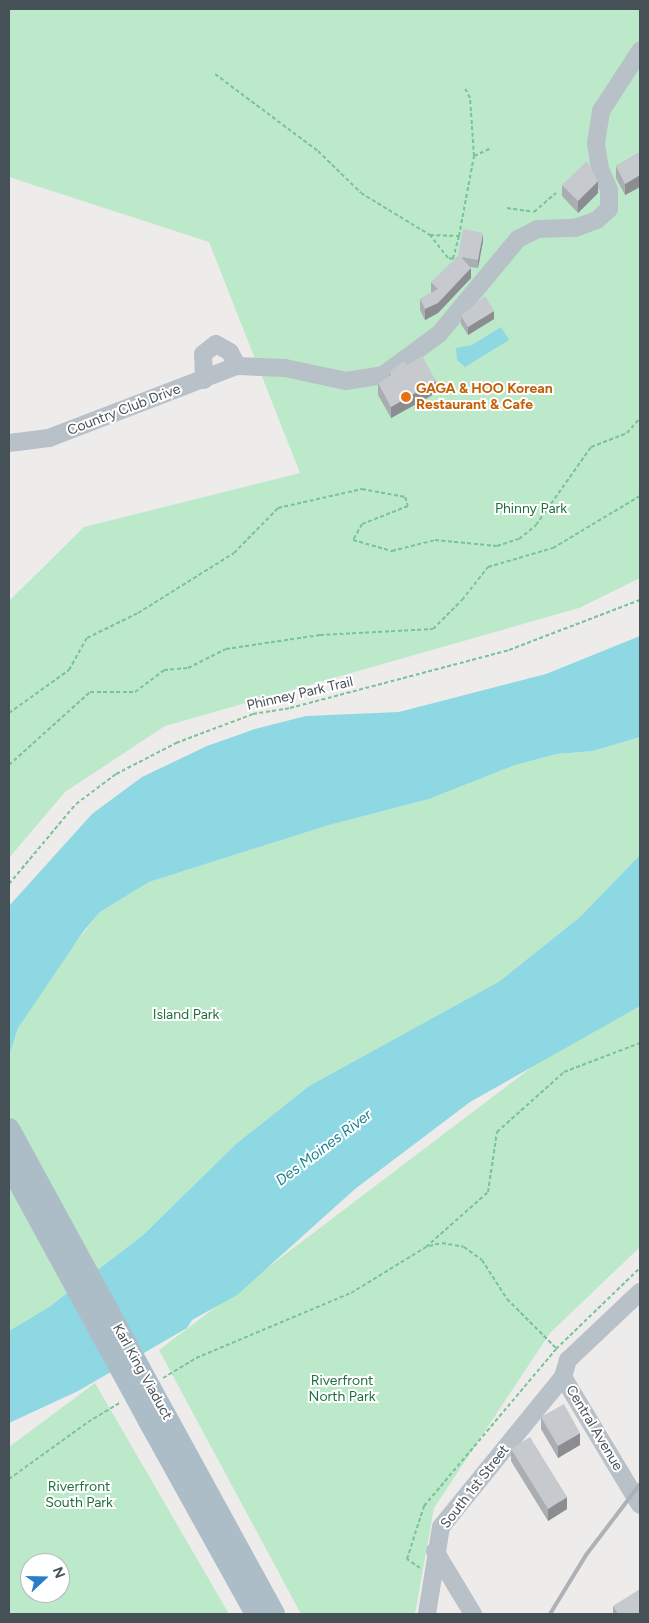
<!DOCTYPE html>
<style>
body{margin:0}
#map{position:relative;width:649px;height:1623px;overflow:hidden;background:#eeebeb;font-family:Figtree,sans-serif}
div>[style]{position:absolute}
.green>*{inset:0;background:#bce9c9}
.water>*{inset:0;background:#8dd8e2}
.path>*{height:2px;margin-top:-1px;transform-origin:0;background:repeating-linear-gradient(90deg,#78c397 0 4px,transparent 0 6.5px)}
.minor>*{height:18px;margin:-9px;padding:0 9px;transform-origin:9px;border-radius:9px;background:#b8c1c7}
.major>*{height:22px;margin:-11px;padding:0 11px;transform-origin:11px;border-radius:11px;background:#adbdc8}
.rail>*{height:4px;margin:-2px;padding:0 2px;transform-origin:2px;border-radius:2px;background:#aeb1b5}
.major-bridge>*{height:22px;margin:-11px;padding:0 11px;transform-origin:11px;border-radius:11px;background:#adbdc8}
.wall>*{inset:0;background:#aaadb1}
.shaded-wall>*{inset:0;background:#8b8d90}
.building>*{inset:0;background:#c6c9ce}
.dots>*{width:14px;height:14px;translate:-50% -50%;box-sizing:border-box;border:2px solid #fff;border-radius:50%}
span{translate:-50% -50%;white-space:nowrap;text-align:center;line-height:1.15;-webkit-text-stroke:4px #fff;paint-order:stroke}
.food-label{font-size:14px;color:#c56008;font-weight:700}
.left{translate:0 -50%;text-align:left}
.street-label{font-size:14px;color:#465057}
.park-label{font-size:14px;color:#1f7040}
.water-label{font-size:15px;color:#19818f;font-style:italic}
.frame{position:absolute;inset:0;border:10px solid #465057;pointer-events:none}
.north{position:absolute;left:20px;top:1553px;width:50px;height:50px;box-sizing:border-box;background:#fff;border:1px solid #b5b9bc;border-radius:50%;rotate:69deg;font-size:14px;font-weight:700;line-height:20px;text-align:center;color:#465057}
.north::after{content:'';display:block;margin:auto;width:18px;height:22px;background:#297eca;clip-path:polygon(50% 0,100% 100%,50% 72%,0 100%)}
</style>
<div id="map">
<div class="green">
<i style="clip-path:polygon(9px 9px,640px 9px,640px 578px,579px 608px,165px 726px,65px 792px,9px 858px,9px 601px,84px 527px,300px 473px,209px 242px,9px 177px)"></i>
<i style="clip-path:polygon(640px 737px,640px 855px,580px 917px,500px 981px,309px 1086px,236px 1144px,142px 1236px,49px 1307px,9px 1331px,9px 1056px,18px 1028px,60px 963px,100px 912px,149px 882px,329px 825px,429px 799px,515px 765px,557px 754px,593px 751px)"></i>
<i style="clip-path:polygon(640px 1003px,640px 1247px,550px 1333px,434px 1508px,415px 1614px,301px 1614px,159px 1350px,532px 1067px)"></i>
<i style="clip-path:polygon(evenodd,95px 1383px,229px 1614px,9px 1614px,9px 1447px,95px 1383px,30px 1563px,60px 1563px,60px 1593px,30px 1593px,30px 1563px)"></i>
</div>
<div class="water">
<i style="clip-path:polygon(501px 327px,509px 340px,465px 367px,457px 360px,456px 348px,472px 345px)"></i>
<i style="clip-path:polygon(640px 636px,640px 737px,593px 751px,557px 754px,515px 765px,429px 799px,329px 825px,149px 882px,100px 912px,83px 932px,18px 1028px,9px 1056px,9px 906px,92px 814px,142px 777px,207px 746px,255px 729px,306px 716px,399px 712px,546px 674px)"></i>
<i style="clip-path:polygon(640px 855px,640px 1006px,470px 1102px,355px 1189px,237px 1295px,192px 1320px,187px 1328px,78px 1391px,9px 1423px,9px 1331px,49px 1307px,142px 1236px,236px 1144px,309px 1086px,500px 981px,580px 917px)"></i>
</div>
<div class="path">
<i style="left:215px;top:74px;width:129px;rotate:36.8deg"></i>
<i style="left:318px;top:151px;width:60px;rotate:44.3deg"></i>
<i style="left:361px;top:193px;width:81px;rotate:31.3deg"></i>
<i style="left:474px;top:156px;width:19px;rotate:-25deg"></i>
<i style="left:507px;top:208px;width:27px;rotate:8deg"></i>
<i style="left:534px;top:212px;width:29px;rotate:-41deg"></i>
<i style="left:459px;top:236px;width:24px;rotate:105deg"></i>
<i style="left:453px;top:259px;width:5px;rotate:-169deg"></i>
<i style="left:448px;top:258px;width:29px;rotate:-128deg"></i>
<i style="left:430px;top:235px;width:29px;rotate:2deg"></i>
<i style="left:459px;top:236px;width:81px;rotate:-79.4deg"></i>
<i style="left:474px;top:156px;width:58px;rotate:-93.9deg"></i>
<i style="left:470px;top:98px;width:11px;rotate:-117deg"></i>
<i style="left:9px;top:713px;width:74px;rotate:-35.6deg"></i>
<i style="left:69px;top:670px;width:37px;rotate:-61deg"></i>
<i style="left:87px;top:638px;width:57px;rotate:-26.1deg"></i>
<i style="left:138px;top:613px;width:113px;rotate:-32deg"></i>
<i style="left:234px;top:553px;width:63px;rotate:-45.6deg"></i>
<i style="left:278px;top:508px;width:86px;rotate:-12.7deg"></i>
<i style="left:362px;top:489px;width:44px;rotate:10.5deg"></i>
<i style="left:405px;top:497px;width:9px;rotate:72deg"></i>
<i style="left:408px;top:506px;width:49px;rotate:158.6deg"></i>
<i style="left:362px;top:524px;width:18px;rotate:119deg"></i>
<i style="left:353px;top:540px;width:41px;rotate:15.8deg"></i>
<i style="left:392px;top:551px;width:44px;rotate:-14.3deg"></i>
<i style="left:435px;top:540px;width:62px;rotate:5.5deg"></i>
<i style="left:497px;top:546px;width:23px;rotate:-18deg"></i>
<i style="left:519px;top:539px;width:22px;rotate:-39deg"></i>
<i style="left:536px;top:525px;width:95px;rotate:-54.8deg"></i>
<i style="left:591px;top:447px;width:39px;rotate:-21deg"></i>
<i style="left:627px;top:433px;width:20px;rotate:-49deg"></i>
<i style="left:9px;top:765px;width:109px;rotate:-42deg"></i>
<i style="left:90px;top:692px;width:45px"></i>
<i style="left:135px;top:692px;width:36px;rotate:-37deg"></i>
<i style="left:164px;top:670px;width:24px;rotate:-5deg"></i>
<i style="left:188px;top:668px;width:42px;rotate:-26.6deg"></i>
<i style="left:226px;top:649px;width:95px;rotate:-8.5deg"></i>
<i style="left:320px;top:635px;width:113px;rotate:-3deg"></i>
<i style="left:433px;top:629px;width:41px;rotate:-45deg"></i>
<i style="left:462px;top:600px;width:42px;rotate:-51.8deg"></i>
<i style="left:488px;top:567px;width:68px;rotate:-16.3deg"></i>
<i style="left:553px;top:548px;width:101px;rotate:-30.9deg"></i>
<i style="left:9px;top:884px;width:104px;rotate:-50.1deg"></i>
<i style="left:76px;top:804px;width:50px;rotate:-36.9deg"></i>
<i style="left:116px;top:774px;width:68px;rotate:-27.3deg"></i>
<i style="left:176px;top:743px;width:82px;rotate:-20.6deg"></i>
<i style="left:253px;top:714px;width:37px;rotate:-9deg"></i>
<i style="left:290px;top:708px;width:227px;rotate:-14.8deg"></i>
<i style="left:509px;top:650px;width:140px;rotate:-20.9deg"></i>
<i style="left:429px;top:1246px;width:13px;rotate:-13deg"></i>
<i style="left:442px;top:1243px;width:22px;rotate:10deg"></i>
<i style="left:464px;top:1247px;width:22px;rotate:36deg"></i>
<i style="left:482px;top:1260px;width:46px;rotate:57.3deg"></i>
<i style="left:507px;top:1299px;width:71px;rotate:45deg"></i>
<i style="left:163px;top:1378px;width:39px;rotate:-31deg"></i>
<i style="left:196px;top:1358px;width:168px;rotate:-22.8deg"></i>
<i style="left:351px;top:1293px;width:88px;rotate:-31.5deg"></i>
<i style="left:426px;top:1247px;width:83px;rotate:-41.6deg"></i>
<i style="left:488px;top:1192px;width:61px;rotate:-81.5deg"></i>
<i style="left:497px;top:1132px;width:90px;rotate:-41.8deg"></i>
<i style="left:564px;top:1072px;width:81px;rotate:-20.9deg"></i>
<i style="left:9px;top:1479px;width:97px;rotate:-35.8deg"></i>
<i style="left:88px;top:1422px;width:37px;rotate:-31deg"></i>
<i style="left:420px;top:1568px;width:16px;rotate:-145deg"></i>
<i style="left:407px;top:1559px;width:56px;rotate:-72.2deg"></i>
<i style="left:424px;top:1506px;width:205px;rotate:-49.9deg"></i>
<i style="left:556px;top:1349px;width:117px;rotate:-44deg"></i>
</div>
<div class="minor">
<i style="left:204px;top:380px;width:26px;rotate:-92deg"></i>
<i style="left:203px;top:354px;width:16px;rotate:-38deg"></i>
<i style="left:216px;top:344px;width:16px;rotate:30deg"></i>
<i style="left:230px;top:352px;width:16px;rotate:63deg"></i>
<i style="left:9px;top:443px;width:40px;rotate:-7.1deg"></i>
<i style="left:49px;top:438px;width:201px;rotate:-21deg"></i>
<i style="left:237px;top:366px;width:48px;rotate:2.4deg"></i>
<i style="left:285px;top:368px;width:62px;rotate:12deg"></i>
<i style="left:346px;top:381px;width:37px;rotate:-9deg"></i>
<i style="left:383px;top:375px;width:69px;rotate:-36.2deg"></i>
<i style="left:439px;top:334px;width:124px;rotate:-50.3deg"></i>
<i style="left:518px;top:239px;width:22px;rotate:-27deg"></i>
<i style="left:538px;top:229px;width:37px;rotate:-2deg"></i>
<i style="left:575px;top:228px;width:23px;rotate:-20deg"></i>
<i style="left:597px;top:220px;width:16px;rotate:-43deg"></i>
<i style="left:609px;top:209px;width:19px;rotate:-90deg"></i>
<i style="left:609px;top:190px;width:23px;rotate:-113deg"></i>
<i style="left:600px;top:169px;width:26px;rotate:-99deg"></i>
<i style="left:596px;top:143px;width:32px;rotate:-81deg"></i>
<i style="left:601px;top:111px;width:72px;rotate:-57deg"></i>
<i style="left:563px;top:1377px;width:149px;rotate:59deg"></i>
<i style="left:435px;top:1551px;width:74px;rotate:58.9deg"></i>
<i style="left:427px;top:1614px;width:88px;rotate:-80.9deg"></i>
<i style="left:441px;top:1527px;width:193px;rotate:-50.9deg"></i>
<i style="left:563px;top:1377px;width:18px;rotate:-74deg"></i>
<i style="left:568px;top:1360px;width:99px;rotate:-43.4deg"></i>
</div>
<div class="major">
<i style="left:164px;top:1413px;width:229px;rotate:61.3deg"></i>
<i style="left:149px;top:1421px;width:221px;rotate:61deg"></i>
</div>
<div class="rail">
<i style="left:550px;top:1614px;width:69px;rotate:-58.6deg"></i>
<i style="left:586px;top:1555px;width:89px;rotate:-52.7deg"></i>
</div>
<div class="major-bridge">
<i style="left:9px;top:1129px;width:324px;rotate:61.4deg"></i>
<i style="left:9px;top:1164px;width:293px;rotate:61.4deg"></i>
</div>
<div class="wall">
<i style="clip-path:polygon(640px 152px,640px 187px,625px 195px,616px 178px,616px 166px)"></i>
<i style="clip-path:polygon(562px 185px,598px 193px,578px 213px,562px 196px)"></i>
<i style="clip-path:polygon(483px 241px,478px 268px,470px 267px,471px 278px,438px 313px,425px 320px,420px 310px,420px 299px,431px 293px,431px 282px)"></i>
<i style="clip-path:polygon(461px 316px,494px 319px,468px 335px,461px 324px)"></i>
<i style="clip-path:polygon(407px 365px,436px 393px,391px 418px,378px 395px,378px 383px,389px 376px,389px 372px)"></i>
<i style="clip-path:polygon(541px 1417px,580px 1445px,558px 1458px,541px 1429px)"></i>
<i style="clip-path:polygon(511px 1449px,567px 1509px,548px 1521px,511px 1461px)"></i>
<i style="clip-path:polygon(613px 1606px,640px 1614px,613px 1614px)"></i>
</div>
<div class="shaded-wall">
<i style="clip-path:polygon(640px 175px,640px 187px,625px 195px,625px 184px)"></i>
<i style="clip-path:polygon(598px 181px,598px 193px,578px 213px,578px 201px)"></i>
<i style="clip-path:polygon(483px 233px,483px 241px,478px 268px,478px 260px)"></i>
<i style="clip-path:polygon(471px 268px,471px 278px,438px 313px,425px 320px,425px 309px)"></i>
<i style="clip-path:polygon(494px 311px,494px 319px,468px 335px,468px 327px)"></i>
<i style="clip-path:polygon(436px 381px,436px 393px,391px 418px,391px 407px)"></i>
<i style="clip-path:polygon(580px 1433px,580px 1445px,558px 1458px,558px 1446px)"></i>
<i style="clip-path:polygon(567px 1497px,567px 1509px,548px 1521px,548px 1509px)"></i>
</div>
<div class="building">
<i style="clip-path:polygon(640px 152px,640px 175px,625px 184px,616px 166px)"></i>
<i style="clip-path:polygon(587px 161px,598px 181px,578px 201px,562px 185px)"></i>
<i style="clip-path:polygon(463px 229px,483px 233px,478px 260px,461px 257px,459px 255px,458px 256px)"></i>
<i style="clip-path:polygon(459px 255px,471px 268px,438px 303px,425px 309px,420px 299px,438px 289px,431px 282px)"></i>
<i style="clip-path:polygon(485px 296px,494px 311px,468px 327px,461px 316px)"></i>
<i style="clip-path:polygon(422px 356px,436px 381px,391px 407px,378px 383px,391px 375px,389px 372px,404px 361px,407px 365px)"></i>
<i style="clip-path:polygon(564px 1404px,580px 1433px,558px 1446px,541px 1417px)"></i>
<i style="clip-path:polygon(530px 1437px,567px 1497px,548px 1509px,511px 1449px)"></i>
<i style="clip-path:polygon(640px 1589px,640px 1614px,618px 1614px,613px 1606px)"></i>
</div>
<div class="dots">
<i style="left:406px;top:397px;background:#e8710a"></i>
</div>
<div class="food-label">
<span class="left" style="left:416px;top:397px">GAGA &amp; HOO Korean<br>Restaurant &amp; Cafe</span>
</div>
<div class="street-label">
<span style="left:124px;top:410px;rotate:-21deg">Country Club Drive</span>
<span style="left:300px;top:694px;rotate:-13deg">Phinney Park Trail</span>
<span style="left:142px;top:1372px;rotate:61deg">Karl King Viaduct</span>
<span style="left:594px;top:1428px;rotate:59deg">Central Avenue</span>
<span style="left:475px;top:1487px;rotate:-52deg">South 1st Street</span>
</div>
<div class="park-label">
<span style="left:531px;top:509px">Phinny Park</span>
<span style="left:186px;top:1015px">Island Park</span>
<span style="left:342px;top:1389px">Riverfront<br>North Park</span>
<span style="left:79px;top:1495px">Riverfront<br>South Park</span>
</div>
<div class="water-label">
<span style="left:324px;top:1148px;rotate:-37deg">Des Moines River</span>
</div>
<div class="frame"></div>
<div class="north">N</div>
</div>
